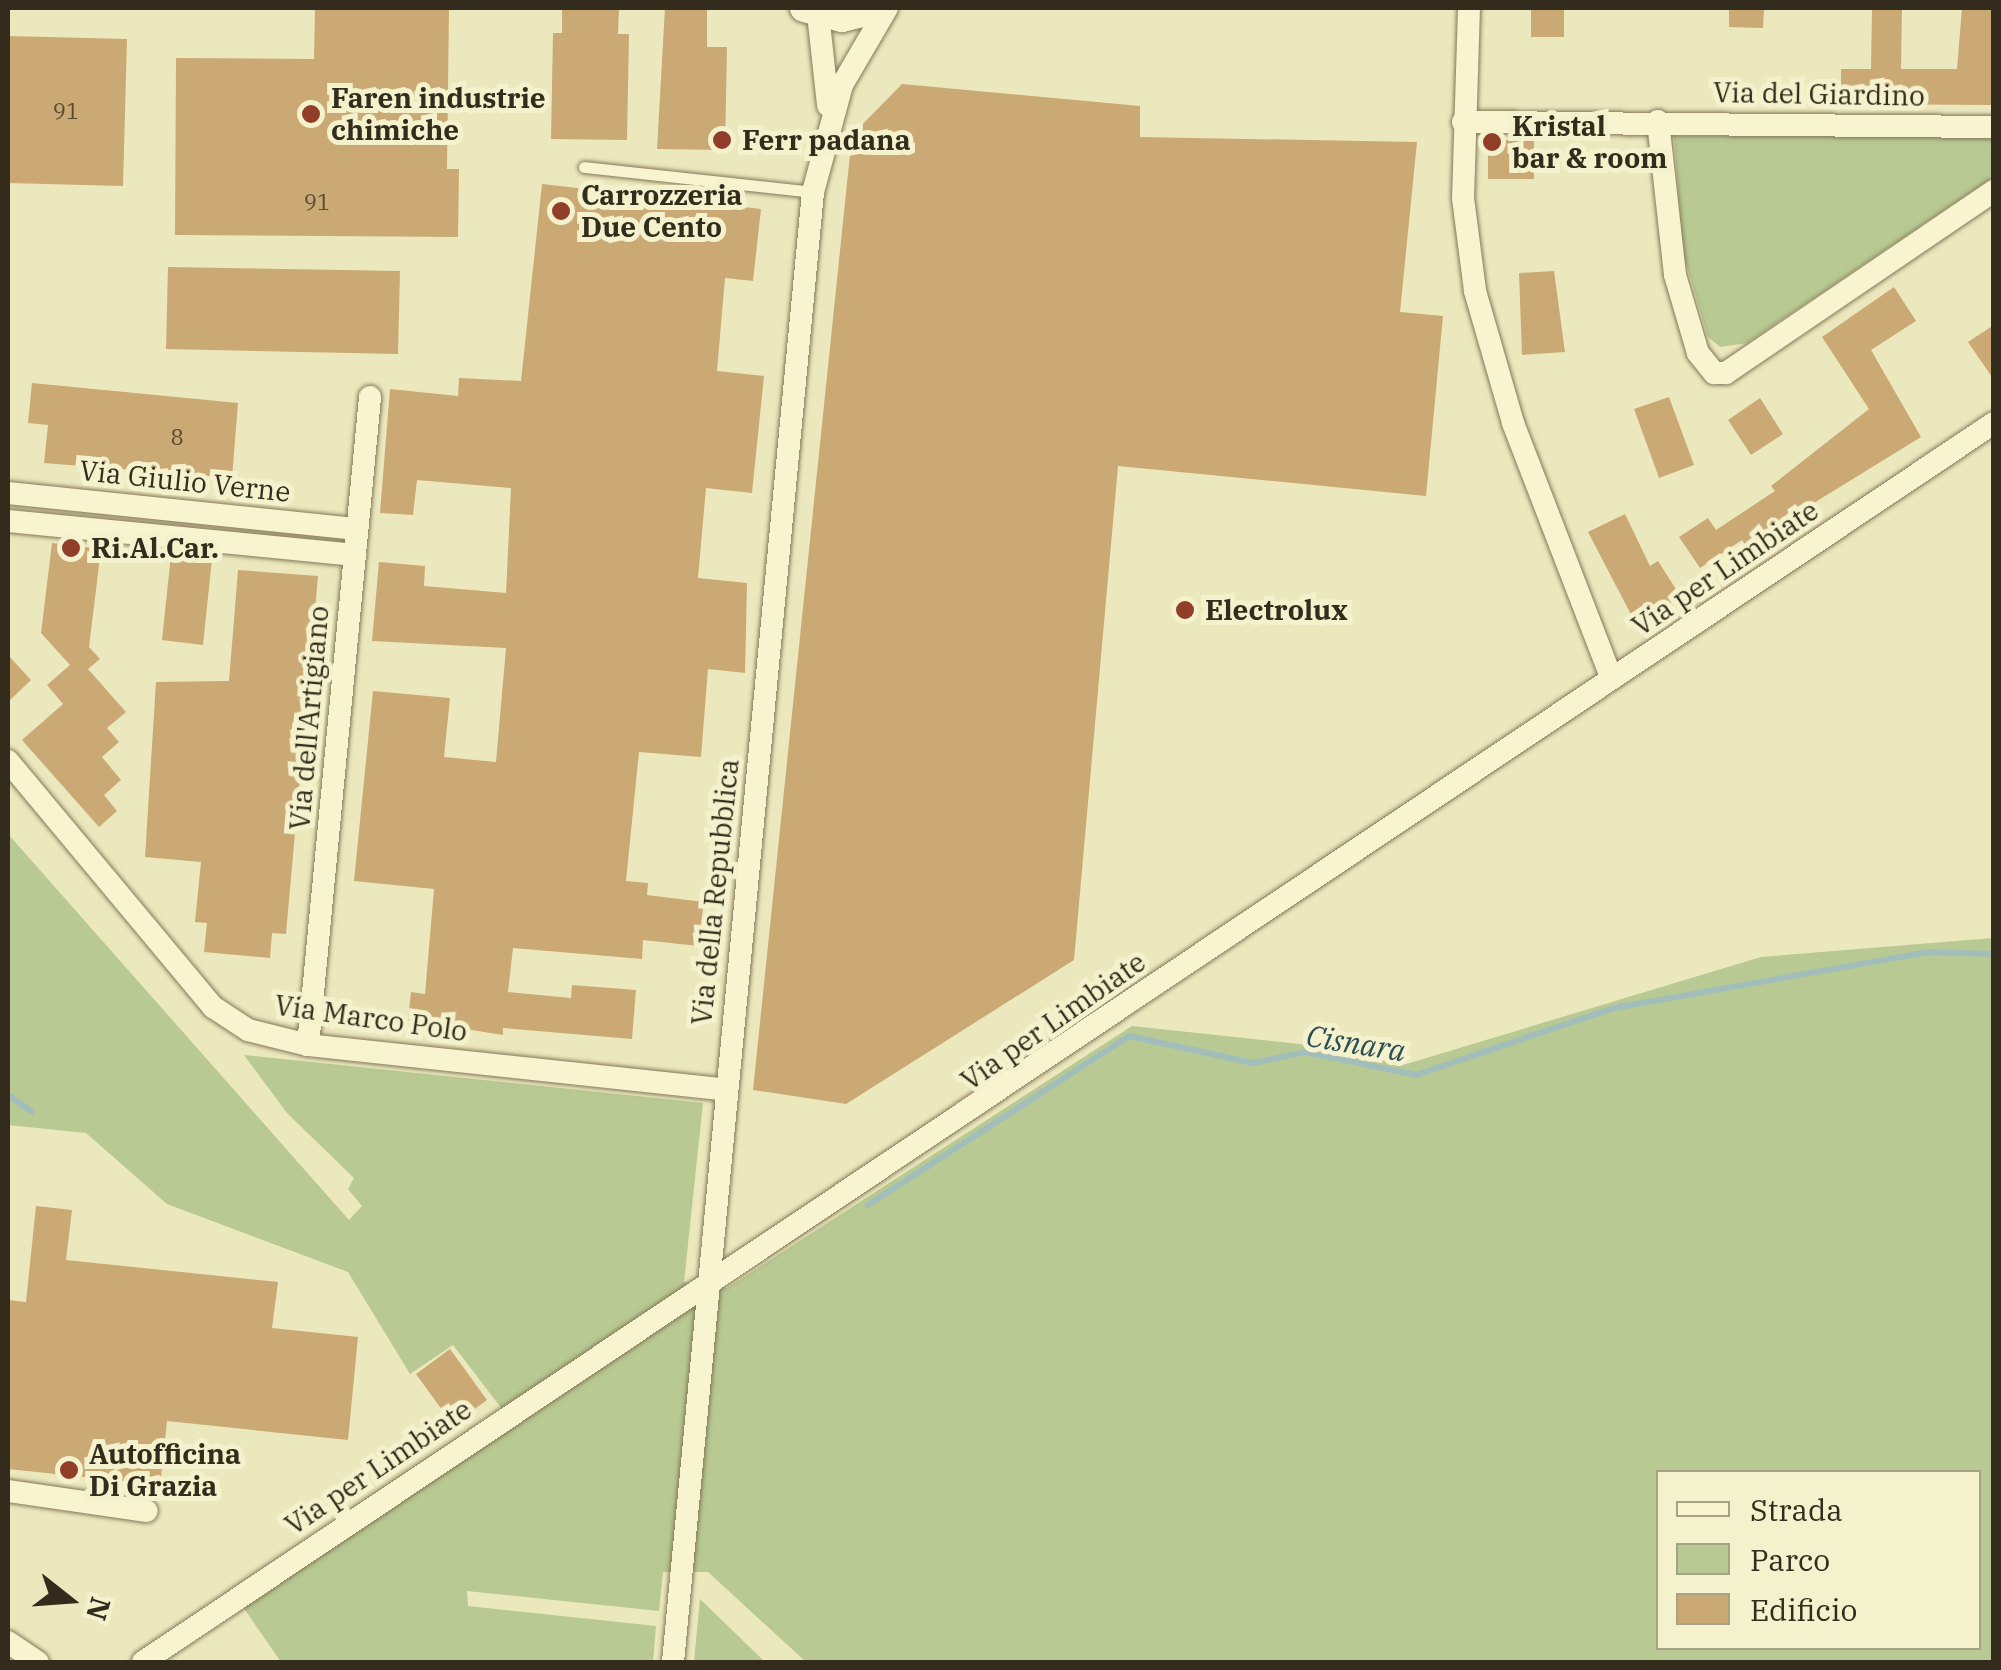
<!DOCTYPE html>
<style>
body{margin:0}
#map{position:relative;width:2001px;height:1670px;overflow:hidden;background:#ece8be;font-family:"IBM Plex Serif",serif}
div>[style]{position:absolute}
.green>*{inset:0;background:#b8c993}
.stream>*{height:6px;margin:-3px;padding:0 3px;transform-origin:3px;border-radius:3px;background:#a1bebb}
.building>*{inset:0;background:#caa974}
.roads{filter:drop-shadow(0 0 2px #847857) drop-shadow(0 0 2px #847857)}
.service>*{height:11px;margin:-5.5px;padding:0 5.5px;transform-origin:5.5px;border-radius:5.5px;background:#f8f4d0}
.minor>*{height:22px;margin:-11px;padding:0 11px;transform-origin:11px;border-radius:11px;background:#f8f4d0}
.tertiary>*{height:28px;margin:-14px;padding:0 14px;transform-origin:14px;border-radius:14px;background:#f8f4d0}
.dots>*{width:28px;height:28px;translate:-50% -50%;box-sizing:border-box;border:5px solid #f4f1cd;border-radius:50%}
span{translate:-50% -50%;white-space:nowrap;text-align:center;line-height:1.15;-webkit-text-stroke:10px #f4f1cd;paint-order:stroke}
.number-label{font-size:22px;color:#594b32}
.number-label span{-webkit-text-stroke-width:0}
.street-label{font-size:28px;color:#332c1c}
.poi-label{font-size:28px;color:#332c1c;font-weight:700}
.left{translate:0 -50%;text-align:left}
.water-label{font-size:30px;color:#2b4d53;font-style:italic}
.frame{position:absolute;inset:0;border:10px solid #332c1c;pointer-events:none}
.legend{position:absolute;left:1656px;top:1470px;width:325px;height:180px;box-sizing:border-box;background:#f4f1cd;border:2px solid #a7a286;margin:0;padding:12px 18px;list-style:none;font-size:30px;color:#332c1c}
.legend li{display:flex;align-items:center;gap:20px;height:50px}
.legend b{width:50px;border:2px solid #a7a286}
.north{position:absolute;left:20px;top:1550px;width:100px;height:100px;-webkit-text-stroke:8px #f4f1cd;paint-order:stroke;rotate:107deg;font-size:28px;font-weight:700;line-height:40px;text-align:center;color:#332c1c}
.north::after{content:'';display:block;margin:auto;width:35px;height:45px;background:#332c1c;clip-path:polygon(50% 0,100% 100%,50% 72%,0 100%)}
</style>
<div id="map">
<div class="green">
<i style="clip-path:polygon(1993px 135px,1993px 177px,1747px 343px,1720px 347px,1708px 337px,1683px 253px,1674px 136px)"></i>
<i style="clip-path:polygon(evenodd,8px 834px,349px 1220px,362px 1206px,348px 1189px,354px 1178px,287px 1113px,244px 1055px,703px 1103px,684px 1282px,727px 1288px,1132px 1026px,1318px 1046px,1403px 1065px,1761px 957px,1993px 938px,1993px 1662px,806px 1662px,708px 1572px,663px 1572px,659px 1611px,467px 1591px,468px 1606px,656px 1626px,653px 1662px,281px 1662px,243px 1607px,509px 1418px,453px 1345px,410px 1374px,348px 1272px,167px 1204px,86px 1133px,8px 1125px,8px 834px,1658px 1472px,1978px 1472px,1978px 1648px,1658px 1648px,1658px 1472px)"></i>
<i style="clip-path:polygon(700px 1599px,765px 1662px,694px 1662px)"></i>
</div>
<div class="stream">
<i style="left:8px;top:1095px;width:29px;rotate:35deg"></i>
<i style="left:868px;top:1205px;width:311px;rotate:-32.9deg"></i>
<i style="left:1129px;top:1036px;width:127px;rotate:12.3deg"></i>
<i style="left:1253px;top:1063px;width:53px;rotate:-11.9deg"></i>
<i style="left:1305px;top:1052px;width:113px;rotate:11.7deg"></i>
<i style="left:1416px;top:1075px;width:209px;rotate:-18.7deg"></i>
<i style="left:1614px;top:1008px;width:318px;rotate:-10.1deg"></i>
<i style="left:1927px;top:952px;width:67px;rotate:1.7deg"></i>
</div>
<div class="building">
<i style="clip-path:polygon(315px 8px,449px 8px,447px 169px,459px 169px,458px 237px,175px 235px,176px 58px,314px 59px)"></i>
<i style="clip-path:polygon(562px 8px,619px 8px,618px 34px,629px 34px,627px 140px,551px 139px,553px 33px,562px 33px)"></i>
<i style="clip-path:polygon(665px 8px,707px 8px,707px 47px,727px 47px,725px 150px,657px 149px)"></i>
<i style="clip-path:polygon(1531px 8px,1564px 8px,1564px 37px,1531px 37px)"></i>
<i style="clip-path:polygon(1729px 8px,1764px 8px,1763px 28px,1729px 27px)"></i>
<i style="clip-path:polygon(1872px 8px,1902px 8px,1901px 69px,1957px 69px,1962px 8px,1994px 8px,1993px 105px,1841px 104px,1841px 69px,1871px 69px)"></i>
<i style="clip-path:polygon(8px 36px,127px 39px,123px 186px,8px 183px)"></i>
<i style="clip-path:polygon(902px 84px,1140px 106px,1140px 137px,1417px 142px,1400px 312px,1443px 316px,1426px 496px,1118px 466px,1074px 960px,846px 1104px,753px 1090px,852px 135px)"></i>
<i style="clip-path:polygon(1488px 140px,1534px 140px,1534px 179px,1488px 179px)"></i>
<i style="clip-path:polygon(542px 184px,761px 209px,753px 281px,725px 278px,717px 371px,764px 376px,752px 493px,706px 488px,698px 578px,747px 583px,745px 673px,708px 669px,701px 757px,639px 752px,626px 881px,648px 883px,647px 895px,704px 902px,698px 946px,643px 940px,642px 959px,513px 948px,508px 992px,571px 998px,572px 985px,636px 990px,632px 1039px,503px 1028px,503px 1035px,408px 1020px,411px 992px,425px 994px,434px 889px,354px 881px,373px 691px,450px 698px,444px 757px,496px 762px,506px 648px,372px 641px,379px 562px,425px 566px,424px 586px,506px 593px,511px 488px,417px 480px,413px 515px,380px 513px,390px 389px,458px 396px,459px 378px,521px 381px)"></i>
<i style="clip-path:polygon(168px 267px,400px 271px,398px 354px,166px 349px)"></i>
<i style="clip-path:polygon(1554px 271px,1565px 352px,1522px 355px,1519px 273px)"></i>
<i style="clip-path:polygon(1894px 287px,1916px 321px,1871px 350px,1921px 437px,1775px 527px,1779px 533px,1750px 552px,1742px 540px,1700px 568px,1679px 537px,1708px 518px,1716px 530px,1775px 491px,1771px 486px,1869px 409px,1822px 337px)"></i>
<i style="clip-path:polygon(1994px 325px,1994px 380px,1968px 342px)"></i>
<i style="clip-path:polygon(32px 383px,238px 403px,232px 478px,44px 463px,48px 425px,28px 423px)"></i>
<i style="clip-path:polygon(1669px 397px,1694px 465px,1659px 478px,1634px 409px)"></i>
<i style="clip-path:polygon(1760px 398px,1783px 434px,1751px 455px,1728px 420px)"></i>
<i style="clip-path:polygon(1625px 514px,1650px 566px,1658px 561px,1681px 597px,1637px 626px,1588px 532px)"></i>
<i style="clip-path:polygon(52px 543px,101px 549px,89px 647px,100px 659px,88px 669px,126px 712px,107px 728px,119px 742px,102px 757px,121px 780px,104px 795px,117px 811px,99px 827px,22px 740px,63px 704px,47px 685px,70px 665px,41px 633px)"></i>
<i style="clip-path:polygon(171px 555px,212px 559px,203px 645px,162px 640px)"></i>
<i style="clip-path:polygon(238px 570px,318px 576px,286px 934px,272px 933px,270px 958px,204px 952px,207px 923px,195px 922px,201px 862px,145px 857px,156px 682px,229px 681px)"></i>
<i style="clip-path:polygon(8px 655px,31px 680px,8px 702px)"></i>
<i style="clip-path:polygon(36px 1206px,72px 1210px,66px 1260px,278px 1282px,272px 1328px,358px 1337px,348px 1440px,167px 1421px,160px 1485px,8px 1469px,8px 1300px,26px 1302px)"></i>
<i style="clip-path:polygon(450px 1349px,487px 1400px,453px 1425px,416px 1374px)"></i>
</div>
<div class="roads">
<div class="service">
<i style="left:584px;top:167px;width:230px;rotate:6.2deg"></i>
</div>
<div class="minor">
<i style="left:1469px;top:8px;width:190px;rotate:91.8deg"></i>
<i style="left:1463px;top:198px;width:94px;rotate:82.6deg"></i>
<i style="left:1475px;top:291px;width:137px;rotate:73.9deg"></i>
<i style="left:1513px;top:423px;width:274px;rotate:68.9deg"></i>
<i style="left:818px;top:14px;width:92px;rotate:83.7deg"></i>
<i style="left:1658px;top:121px;width:155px;rotate:83.7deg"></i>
<i style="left:1675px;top:275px;width:81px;rotate:73.6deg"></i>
<i style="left:1698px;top:353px;width:26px;rotate:51deg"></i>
<i style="left:1714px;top:373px;width:12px"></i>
<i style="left:1726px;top:373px;width:324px;rotate:-34.2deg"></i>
<i style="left:1463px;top:122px;width:531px;rotate:0.54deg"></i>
<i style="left:8px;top:493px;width:351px;rotate:5.9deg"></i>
<i style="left:8px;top:521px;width:349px;rotate:5.6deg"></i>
<i style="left:8px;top:761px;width:320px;rotate:50.2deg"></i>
<i style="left:213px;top:1007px;width:42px;rotate:33.3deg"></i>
<i style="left:248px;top:1030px;width:62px;rotate:14deg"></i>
<i style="left:308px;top:1045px;width:420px;rotate:6.1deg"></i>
<i style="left:308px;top:1045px;width:651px;rotate:-84.53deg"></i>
<i style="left:8px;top:1491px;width:140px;rotate:8.2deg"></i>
<i style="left:8px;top:1642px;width:36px;rotate:34deg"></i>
<i style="left:143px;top:1662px;width:2227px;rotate:-33.8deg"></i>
<i style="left:673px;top:1662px;width:1477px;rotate:-84.56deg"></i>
<i style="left:813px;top:192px;width:111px;rotate:-74.8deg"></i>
<i style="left:842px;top:85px;width:89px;rotate:-59.7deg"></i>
</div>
<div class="tertiary">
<i style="left:804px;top:8px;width:39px;rotate:15deg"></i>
<i style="left:842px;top:18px;width:42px;rotate:-13.7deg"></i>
</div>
</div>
<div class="dots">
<i style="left:311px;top:114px;background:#913e29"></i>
<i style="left:722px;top:140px;background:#913e29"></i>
<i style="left:1492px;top:142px;background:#913e29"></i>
<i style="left:561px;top:211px;background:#913e29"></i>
<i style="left:71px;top:548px;background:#913e29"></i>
<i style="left:1185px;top:610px;background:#913e29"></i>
<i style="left:69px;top:1470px;background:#913e29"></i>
</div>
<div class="number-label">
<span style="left:66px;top:111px">91</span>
<span style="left:317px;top:202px">91</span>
<span style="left:177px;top:437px">8</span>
</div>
<div class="street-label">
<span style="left:1819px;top:94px;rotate:1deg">Via del Giardino</span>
<span style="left:185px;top:481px;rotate:6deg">Via Giulio Verne</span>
<span style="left:1725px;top:568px;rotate:-34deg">Via per Limbiate</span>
<span style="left:309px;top:718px;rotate:-85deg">Via dell'Artigiano</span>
<span style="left:715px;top:892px;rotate:-84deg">Via della Repubblica</span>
<span style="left:371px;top:1018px;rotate:8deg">Via Marco Polo</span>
<span style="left:1053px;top:1021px;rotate:-35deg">Via per Limbiate</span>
<span style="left:378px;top:1467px;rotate:-34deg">Via per Limbiate</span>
</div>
<div class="poi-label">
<span class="left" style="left:331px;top:114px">Faren industrie<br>chimiche</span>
<span class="left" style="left:1512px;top:142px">Kristal<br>bar &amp; room</span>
<span class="left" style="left:742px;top:140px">Ferr padana</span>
<span class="left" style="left:581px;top:211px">Carrozzeria<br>Due Cento</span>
<span class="left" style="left:91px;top:548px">Ri.Al.Car.</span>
<span class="left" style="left:1205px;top:610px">Electrolux</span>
<span class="left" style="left:89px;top:1470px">Autofficina<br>Di Grazia</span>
</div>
<div class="water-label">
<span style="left:1356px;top:1043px;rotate:9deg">Cisnara</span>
</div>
<div class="frame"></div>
<ul class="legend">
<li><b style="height:12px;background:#f8f4d0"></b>Strada</li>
<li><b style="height:28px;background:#b8c993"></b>Parco</li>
<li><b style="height:28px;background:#caa974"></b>Edificio</li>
</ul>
<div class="north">N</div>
</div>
